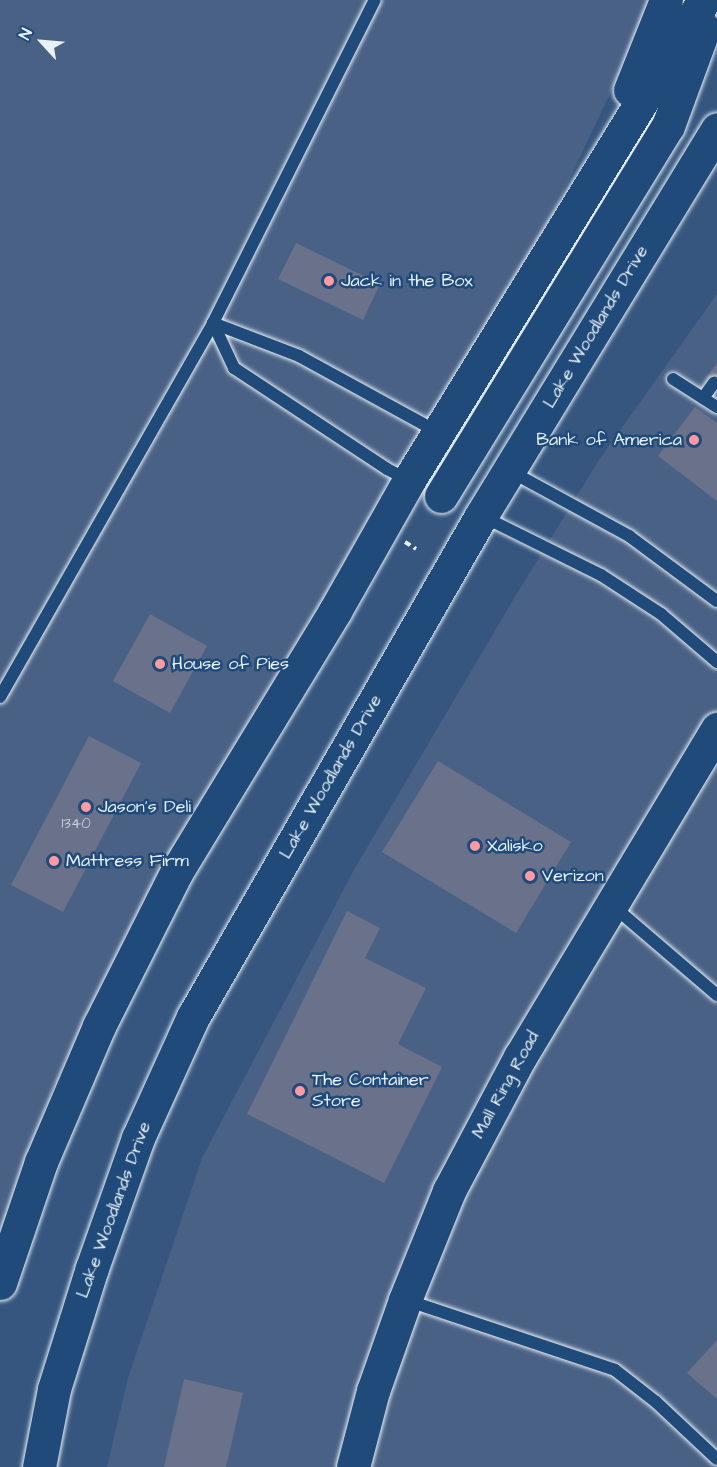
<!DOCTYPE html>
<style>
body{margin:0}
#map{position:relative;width:717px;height:1467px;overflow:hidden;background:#36567f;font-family:"Architects Daughter",sans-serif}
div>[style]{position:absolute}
.built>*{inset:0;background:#496185}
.building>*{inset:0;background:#6a728b}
.path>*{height:4px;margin-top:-2px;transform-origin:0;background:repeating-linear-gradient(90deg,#e8f1f8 0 6px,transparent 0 10.5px)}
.roads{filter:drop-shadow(0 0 2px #e8f1f8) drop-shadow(0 0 2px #e8f1f8)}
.lane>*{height:12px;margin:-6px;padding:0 6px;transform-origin:6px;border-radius:6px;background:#1f4a7a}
.secondary>*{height:33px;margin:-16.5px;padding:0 16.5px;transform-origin:16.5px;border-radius:16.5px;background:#1f4a7a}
.dots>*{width:16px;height:16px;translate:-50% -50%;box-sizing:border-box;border:3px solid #1f4a7a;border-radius:50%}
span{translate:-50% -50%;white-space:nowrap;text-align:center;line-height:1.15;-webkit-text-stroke:5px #1f4a7a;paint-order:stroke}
.number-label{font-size:15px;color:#c8d1dd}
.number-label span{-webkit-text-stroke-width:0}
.poi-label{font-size:18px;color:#e8f1f8}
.left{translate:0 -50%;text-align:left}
.right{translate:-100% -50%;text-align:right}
.street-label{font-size:18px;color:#e8f1f8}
.north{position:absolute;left:12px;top:12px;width:60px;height:60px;-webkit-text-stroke:4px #1f4a7a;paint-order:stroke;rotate:296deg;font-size:16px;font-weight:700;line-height:24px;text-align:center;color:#e8f1f8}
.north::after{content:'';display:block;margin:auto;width:21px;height:27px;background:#e8f1f8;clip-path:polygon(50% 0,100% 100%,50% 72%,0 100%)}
</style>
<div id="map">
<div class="built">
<i style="clip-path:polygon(0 0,649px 0,629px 54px,546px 228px,152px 886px,53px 1088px,0 1234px)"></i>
<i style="clip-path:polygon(717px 294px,717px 1467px,107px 1467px,128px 1378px,202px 1158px,355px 868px,513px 600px,599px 460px)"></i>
</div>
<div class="building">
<i style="clip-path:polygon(296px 243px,380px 284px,363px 320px,278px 279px)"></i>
<i style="clip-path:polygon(717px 363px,717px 385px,706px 378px)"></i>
<i style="clip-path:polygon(695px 407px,717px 423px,717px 501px,658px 456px)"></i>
<i style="clip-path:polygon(150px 614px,207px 646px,170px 713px,113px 681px)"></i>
<i style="clip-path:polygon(89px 736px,141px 763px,63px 912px,11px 885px)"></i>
<i style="clip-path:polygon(438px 761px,571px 842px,516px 933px,382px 852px)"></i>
<i style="clip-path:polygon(347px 911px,380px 928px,365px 958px,426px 988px,398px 1044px,442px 1067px,384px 1183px,247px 1114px)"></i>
<i style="clip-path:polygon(717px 1340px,717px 1399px,687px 1373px)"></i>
<i style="clip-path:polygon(184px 1379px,243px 1393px,226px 1467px,164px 1467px)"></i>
</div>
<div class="path">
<i style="left:405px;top:542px;width:13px;rotate:32deg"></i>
</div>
<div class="roads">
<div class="lane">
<i style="left:213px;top:323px;width:50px;rotate:65deg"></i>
<i style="left:234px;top:368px;width:183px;rotate:33.4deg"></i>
<i style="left:387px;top:469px;width:25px;rotate:27deg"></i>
<i style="left:213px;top:323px;width:92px;rotate:21deg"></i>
<i style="left:299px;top:356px;width:158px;rotate:28.7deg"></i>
<i style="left:673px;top:379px;width:52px;rotate:32.5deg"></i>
<i style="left:703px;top:398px;width:19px;rotate:-54deg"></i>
<i style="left:510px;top:471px;width:136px;rotate:28.6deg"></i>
<i style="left:629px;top:536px;width:109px;rotate:36.5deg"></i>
<i style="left:482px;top:516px;width:133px;rotate:26.4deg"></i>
<i style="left:601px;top:575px;width:72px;rotate:33deg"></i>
<i style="left:661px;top:614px;width:74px;rotate:40.6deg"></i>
<i style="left:0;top:697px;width:430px;rotate:-60.3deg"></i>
<i style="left:213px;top:323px;width:361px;rotate:-63.4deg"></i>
<i style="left:613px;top:906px;width:137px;rotate:40.6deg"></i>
<i style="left:406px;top:1300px;width:220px;rotate:18.5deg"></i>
<i style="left:615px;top:1370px;width:52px;rotate:38deg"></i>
<i style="left:656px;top:1402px;width:83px;rotate:43.1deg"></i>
</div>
<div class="secondary">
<i style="left:630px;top:90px;width:97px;rotate:-68.2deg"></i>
<i style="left:441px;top:496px;width:434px;rotate:-58.5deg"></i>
<i style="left:668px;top:126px;width:104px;rotate:-69.8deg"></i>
<i style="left:0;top:1283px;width:128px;rotate:-71.3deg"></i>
<i style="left:41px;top:1162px;width:148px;rotate:-66.9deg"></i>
<i style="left:99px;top:1026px;width:174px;rotate:-63.3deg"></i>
<i style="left:177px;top:871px;width:304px;rotate:-58.7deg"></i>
<i style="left:335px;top:611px;width:150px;rotate:-60.5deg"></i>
<i style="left:409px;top:480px;width:563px;rotate:-58.43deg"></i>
<i style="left:39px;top:1467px;width:79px;rotate:-79.1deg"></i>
<i style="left:54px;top:1389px;width:127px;rotate:-72.6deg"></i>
<i style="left:92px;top:1268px;width:138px;rotate:-70.5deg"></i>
<i style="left:138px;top:1138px;width:133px;rotate:-65.6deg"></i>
<i style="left:193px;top:1017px;width:578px;rotate:-60.11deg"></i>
<i style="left:481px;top:516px;width:453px;rotate:-58.6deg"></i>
<i style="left:353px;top:1467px;width:79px;rotate:-75.3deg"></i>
<i style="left:373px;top:1391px;width:96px;rotate:-70.6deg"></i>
<i style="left:405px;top:1300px;width:118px;rotate:-68deg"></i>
<i style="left:449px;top:1191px;width:152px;rotate:-62.1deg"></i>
<i style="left:520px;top:1057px;width:383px;rotate:-59deg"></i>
</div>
</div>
<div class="dots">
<i style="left:329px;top:281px;background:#ff9aa2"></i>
<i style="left:694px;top:440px;background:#ff9aa2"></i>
<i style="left:160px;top:664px;background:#ff9aa2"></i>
<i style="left:86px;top:807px;background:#ff9aa2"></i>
<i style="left:475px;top:846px;background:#ff9aa2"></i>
<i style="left:54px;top:861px;background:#ff9aa2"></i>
<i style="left:530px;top:876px;background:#ff9aa2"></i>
<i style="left:300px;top:1091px;background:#ff9aa2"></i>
</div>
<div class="number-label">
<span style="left:76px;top:824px">1340</span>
</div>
<div class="poi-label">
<span class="left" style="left:341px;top:281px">Jack in the Box</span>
<span class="right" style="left:682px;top:440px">Bank of America</span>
<span class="left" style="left:172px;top:664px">House of Pies</span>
<span class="left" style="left:98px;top:807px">Jason's Deli</span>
<span class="left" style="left:487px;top:846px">Xalisko</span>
<span class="left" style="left:66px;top:861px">Mattress Firm</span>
<span class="left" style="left:542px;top:876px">Verizon</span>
<span class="left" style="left:312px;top:1091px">The Container<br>Store</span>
</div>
<div class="street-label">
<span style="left:596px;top:327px;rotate:-59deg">Lake Woodlands Drive</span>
<span style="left:331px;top:777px;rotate:-60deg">Lake Woodlands Drive</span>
<span style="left:506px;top:1085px;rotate:-61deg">Mall Ring Road</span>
<span style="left:114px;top:1210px;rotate:-70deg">Lake Woodlands Drive</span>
</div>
<div class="north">N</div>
</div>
